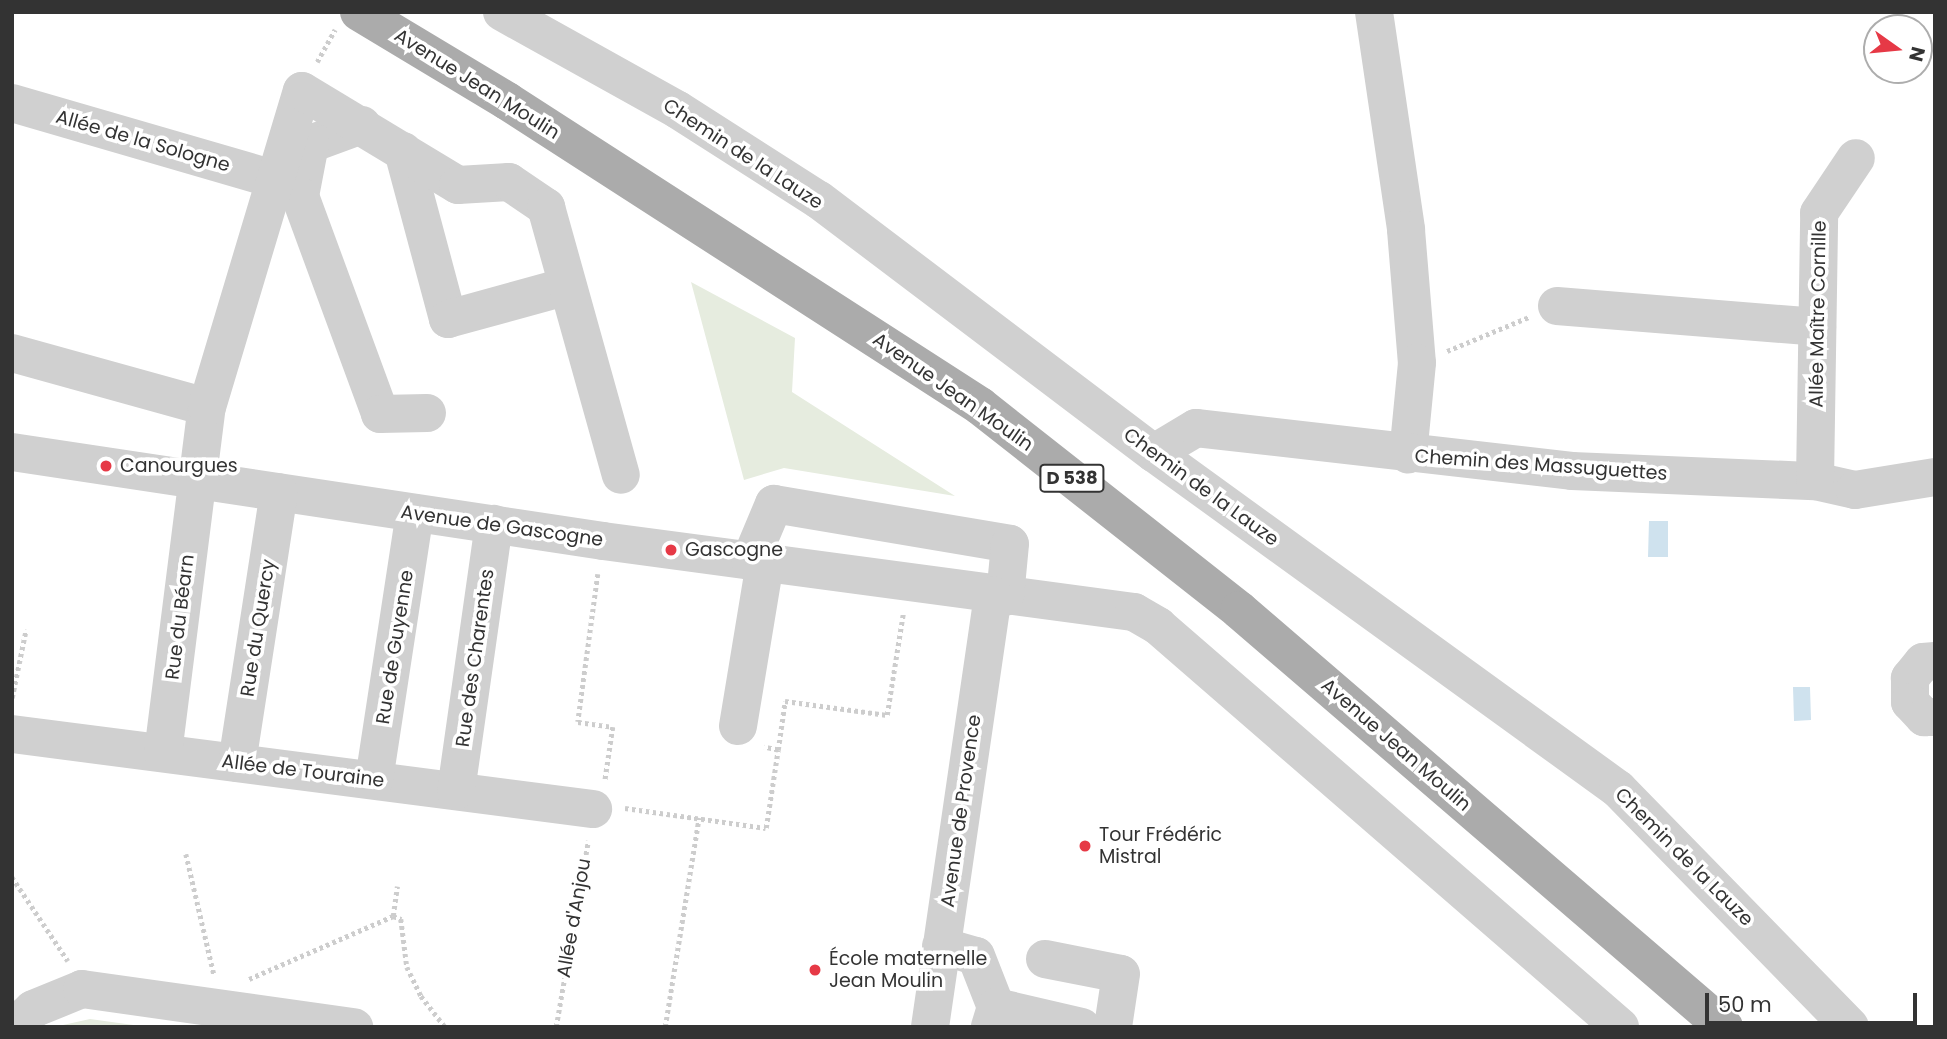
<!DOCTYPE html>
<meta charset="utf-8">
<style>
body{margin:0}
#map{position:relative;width:1947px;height:1039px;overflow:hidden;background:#fff;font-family:Poppins,sans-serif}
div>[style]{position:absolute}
.green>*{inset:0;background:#e6ecdf}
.water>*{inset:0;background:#cfe2ee}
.path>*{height:4.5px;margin-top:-2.25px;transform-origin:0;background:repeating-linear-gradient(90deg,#cdcdcd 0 3.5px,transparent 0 7px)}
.minor>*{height:38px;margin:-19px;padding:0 19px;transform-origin:19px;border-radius:19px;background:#d0d0d0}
.major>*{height:38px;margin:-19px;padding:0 19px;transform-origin:19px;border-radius:19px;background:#ababab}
.dots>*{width:19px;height:19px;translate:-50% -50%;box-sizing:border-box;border:4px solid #fff;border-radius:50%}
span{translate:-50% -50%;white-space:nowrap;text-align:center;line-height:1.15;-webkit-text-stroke:7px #fff;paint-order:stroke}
.shield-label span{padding:2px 5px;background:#fff;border:2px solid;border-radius:5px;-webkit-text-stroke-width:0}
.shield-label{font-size:18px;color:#333;font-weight:700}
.street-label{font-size:19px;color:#333}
.poi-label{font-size:19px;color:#333}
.left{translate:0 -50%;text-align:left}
.frame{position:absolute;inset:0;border:14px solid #333;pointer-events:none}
.north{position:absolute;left:1863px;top:14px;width:70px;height:70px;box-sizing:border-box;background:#fff;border:2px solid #adadad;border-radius:50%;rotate:105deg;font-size:19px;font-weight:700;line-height:28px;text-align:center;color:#333}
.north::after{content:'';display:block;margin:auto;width:24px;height:32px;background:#e63946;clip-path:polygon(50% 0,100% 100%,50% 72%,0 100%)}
.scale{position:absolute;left:1705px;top:993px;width:212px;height:32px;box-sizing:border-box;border:4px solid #333;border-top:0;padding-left:9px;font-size:21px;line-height:24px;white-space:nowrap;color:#333;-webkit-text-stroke:5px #fff;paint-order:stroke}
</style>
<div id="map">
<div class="green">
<i style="clip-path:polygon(691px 282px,795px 338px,792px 392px,955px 496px,784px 468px,744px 480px)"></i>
<i style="clip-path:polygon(90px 1019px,148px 1027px,54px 1027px)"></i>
</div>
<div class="water">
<i style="clip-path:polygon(1649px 521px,1668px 521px,1668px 557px,1648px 557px)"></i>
<i style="clip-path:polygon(1793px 687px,1810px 687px,1811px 720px,1794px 721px)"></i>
</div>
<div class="path">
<i style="left:317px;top:62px;width:37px;rotate:-61deg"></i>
<i style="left:1447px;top:351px;width:89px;rotate:-22.5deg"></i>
<i style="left:598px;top:574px;width:149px;rotate:97.7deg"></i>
<i style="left:578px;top:722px;width:35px;rotate:8deg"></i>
<i style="left:613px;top:727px;width:55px;rotate:98.4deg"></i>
<i style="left:12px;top:698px;width:70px;rotate:-78.5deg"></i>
<i style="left:778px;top:750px;width:49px;rotate:-81.9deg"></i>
<i style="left:785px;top:701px;width:103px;rotate:7.8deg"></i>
<i style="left:887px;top:715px;width:102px;rotate:-81deg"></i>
<i style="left:625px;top:808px;width:142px;rotate:8.1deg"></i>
<i style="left:766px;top:828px;width:79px;rotate:-81.3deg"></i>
<i style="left:778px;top:750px;width:14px;rotate:-168deg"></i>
<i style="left:186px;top:854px;width:123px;rotate:76.9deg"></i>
<i style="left:12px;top:877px;width:101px;rotate:56.3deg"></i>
<i style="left:393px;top:916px;width:9px;rotate:21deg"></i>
<i style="left:401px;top:919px;width:48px;rotate:82.9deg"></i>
<i style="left:407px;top:967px;width:32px;rotate:64deg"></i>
<i style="left:421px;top:996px;width:39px;rotate:52deg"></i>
<i style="left:249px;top:979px;width:157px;rotate:-23.6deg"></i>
<i style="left:393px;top:916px;width:30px;rotate:-82deg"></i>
<i style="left:556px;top:1027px;width:189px;rotate:-80.2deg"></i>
<i style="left:665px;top:1027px;width:212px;rotate:-80.8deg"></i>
</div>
<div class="minor">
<i style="left:502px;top:12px;width:201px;rotate:29.1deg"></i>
<i style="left:678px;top:110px;width:167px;rotate:32.6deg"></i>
<i style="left:819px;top:200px;width:420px;rotate:37.1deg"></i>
<i style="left:1154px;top:453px;width:573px;rotate:35.91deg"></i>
<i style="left:1618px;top:789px;width:332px;rotate:45.7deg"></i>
<i style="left:1374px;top:12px;width:220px;rotate:81.6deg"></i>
<i style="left:1406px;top:230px;width:133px;rotate:85.3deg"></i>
<i style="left:1417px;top:363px;width:92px;rotate:95.6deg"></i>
<i style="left:12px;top:103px;width:272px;rotate:16.2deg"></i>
<i style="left:362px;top:125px;width:55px;rotate:159.9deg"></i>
<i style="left:310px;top:144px;width:53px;rotate:100.9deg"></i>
<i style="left:300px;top:196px;width:232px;rotate:69.8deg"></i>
<i style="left:380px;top:414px;width:47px;rotate:-1.2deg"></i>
<i style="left:403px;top:151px;width:174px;rotate:75deg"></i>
<i style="left:448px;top:319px;width:124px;rotate:-15.4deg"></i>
<i style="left:1557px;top:306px;width:261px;rotate:4.6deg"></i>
<i style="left:12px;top:353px;width:202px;rotate:15.5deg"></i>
<i style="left:12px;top:452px;width:598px;rotate:8.56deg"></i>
<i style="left:603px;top:541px;width:536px;rotate:7.62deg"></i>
<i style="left:1134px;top:612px;width:28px;rotate:30deg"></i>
<i style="left:1158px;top:626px;width:612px;rotate:40.96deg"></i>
<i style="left:1154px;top:453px;width:49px;rotate:-30.8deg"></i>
<i style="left:1196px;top:428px;width:378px;rotate:6.5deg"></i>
<i style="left:1572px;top:471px;width:243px;rotate:2.4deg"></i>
<i style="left:1815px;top:481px;width:41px;rotate:12.7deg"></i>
<i style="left:1855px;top:490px;width:81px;rotate:-9.2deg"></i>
<i style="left:1815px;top:481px;width:268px;rotate:-89.1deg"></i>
<i style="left:1819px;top:213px;width:66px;rotate:-56.1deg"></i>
<i style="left:750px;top:561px;width:62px;rotate:-67.2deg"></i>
<i style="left:774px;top:504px;width:239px;rotate:9.6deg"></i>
<i style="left:1010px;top:544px;width:53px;rotate:95.4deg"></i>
<i style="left:1935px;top:661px;width:12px;rotate:175deg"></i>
<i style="left:1923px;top:662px;width:21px;rotate:129deg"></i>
<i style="left:1910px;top:678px;width:24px;rotate:90deg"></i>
<i style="left:1910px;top:702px;width:21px;rotate:47deg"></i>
<i style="left:1924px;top:717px;width:11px"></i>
<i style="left:738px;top:726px;width:165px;rotate:-80.6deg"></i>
<i style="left:12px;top:734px;width:586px;rotate:7.36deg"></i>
<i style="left:163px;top:753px;width:349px;rotate:-82.8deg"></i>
<i style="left:207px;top:407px;width:330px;rotate:-73.3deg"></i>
<i style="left:302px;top:91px;width:182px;rotate:31.1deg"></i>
<i style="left:458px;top:185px;width:51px;rotate:-3.4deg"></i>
<i style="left:509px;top:182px;width:45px;rotate:34deg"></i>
<i style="left:546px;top:207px;width:278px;rotate:74.4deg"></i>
<i style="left:237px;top:763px;width:274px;rotate:-81.2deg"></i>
<i style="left:374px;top:780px;width:270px;rotate:-81.3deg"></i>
<i style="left:456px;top:791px;width:270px;rotate:-81.9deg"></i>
<i style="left:941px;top:946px;width:36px;rotate:16deg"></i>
<i style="left:976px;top:956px;width:55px;rotate:68.6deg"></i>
<i style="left:996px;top:1007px;width:21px;rotate:107deg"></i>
<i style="left:1045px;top:959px;width:77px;rotate:11.2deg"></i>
<i style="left:1121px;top:974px;width:54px;rotate:98.6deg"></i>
<i style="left:996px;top:1007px;width:88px;rotate:13.1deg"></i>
<i style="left:14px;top:1027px;width:26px;rotate:-43deg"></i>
<i style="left:33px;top:1009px;width:53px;rotate:-22.2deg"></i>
<i style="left:82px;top:989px;width:275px;rotate:8deg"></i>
<i style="left:930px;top:1027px;width:436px;rotate:-81.7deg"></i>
</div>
<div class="major">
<i style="left:359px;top:12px;width:173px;rotate:31deg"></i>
<i style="left:507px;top:101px;width:563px;rotate:32.81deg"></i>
<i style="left:980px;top:406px;width:330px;rotate:38.2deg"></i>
<i style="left:1239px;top:610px;width:640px;rotate:40.69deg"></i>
</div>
<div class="dots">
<i style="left:106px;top:466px;background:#e63946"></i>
<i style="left:671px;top:550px;background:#e63946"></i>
<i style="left:1085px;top:846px;background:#e63946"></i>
<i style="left:815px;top:970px;background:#e63946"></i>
</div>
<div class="shield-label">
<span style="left:1072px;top:478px">D 538</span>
</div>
<div class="street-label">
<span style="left:477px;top:84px;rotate:32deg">Avenue Jean Moulin</span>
<span style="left:143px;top:141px;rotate:16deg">Allée de la Sologne</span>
<span style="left:743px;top:154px;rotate:33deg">Chemin de la Lauze</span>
<span style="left:1818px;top:314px;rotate:-89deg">Allée Maître Cornille</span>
<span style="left:953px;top:392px;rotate:35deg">Avenue Jean Moulin</span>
<span style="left:1541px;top:465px;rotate:4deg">Chemin des Massuguettes</span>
<span style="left:1201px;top:487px;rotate:36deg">Chemin de la Lauze</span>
<span style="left:502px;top:526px;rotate:8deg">Avenue de Gascogne</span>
<span style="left:180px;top:617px;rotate:-83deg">Rue du Béarn</span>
<span style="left:258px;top:628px;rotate:-81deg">Rue du Quercy</span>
<span style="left:395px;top:647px;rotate:-81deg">Rue de Guyenne</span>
<span style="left:475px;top:658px;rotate:-82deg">Rue des Charentes</span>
<span style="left:1396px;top:745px;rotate:41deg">Avenue Jean Moulin</span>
<span style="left:303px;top:771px;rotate:7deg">Allée de Touraine</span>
<span style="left:961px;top:811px;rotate:-82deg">Avenue de Provence</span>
<span style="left:1684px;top:857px;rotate:45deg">Chemin de la Lauze</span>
<span style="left:574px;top:918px;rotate:-80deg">Allée d'Anjou</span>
</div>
<div class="poi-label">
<span class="left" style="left:120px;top:466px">Canourgues</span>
<span class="left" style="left:685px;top:550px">Gascogne</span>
<span class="left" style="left:1099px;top:846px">Tour Frédéric<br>Mistral</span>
<span class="left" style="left:829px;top:970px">École maternelle<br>Jean Moulin</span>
</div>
<div class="frame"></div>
<div class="north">N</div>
<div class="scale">50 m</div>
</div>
